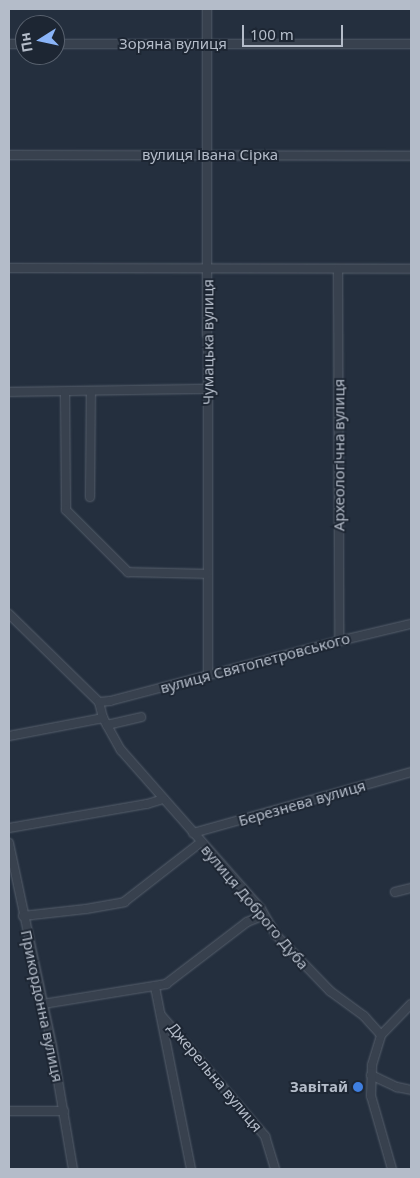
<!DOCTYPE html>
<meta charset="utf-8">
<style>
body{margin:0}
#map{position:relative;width:420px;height:1178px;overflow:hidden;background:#242f3e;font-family:"Noto Sans",sans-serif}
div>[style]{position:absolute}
.roads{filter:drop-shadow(0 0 1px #565f6c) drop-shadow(0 0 1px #565f6c)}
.minor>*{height:8px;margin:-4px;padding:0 4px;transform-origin:4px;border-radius:4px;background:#38414e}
.dots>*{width:14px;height:14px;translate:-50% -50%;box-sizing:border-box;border:2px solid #1d2633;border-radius:50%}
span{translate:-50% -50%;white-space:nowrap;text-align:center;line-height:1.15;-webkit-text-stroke:4px #1d2633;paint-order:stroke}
.street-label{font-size:15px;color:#b4bcc9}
.poi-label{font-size:15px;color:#b4bcc9;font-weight:700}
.right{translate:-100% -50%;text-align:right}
.frame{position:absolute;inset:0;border:10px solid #b4bcc9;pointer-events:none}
.north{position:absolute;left:15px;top:15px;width:50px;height:50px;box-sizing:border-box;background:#1d2633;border:1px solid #59626f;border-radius:50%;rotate:260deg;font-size:14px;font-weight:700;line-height:20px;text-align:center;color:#b4bcc9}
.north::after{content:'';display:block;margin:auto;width:18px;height:22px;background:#8ab4f8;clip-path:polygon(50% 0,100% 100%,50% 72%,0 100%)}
.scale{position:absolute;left:242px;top:25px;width:101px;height:22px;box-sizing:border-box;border:2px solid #b4bcc9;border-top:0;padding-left:6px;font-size:15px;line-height:18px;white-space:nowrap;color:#b4bcc9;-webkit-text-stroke:4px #1d2633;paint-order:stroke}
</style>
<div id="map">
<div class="roads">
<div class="minor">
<i style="left:207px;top:9px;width:666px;rotate:89.91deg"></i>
<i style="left:9px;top:44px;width:16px"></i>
<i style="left:55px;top:44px;width:356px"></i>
<i style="left:9px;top:155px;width:402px;rotate:0.1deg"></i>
<i style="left:9px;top:268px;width:402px;rotate:0.1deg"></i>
<i style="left:338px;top:269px;width:372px;rotate:89.8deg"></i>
<i style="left:9px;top:392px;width:199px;rotate:-0.9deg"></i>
<i style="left:65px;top:392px;width:118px;rotate:89.5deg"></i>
<i style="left:66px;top:510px;width:88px;rotate:45deg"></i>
<i style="left:128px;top:572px;width:80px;rotate:1.4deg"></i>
<i style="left:90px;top:497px;width:105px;rotate:-89.5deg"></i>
<i style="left:9px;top:614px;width:126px;rotate:44.4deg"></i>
<i style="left:99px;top:702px;width:16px;rotate:76deg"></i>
<i style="left:103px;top:718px;width:37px;rotate:61deg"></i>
<i style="left:121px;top:750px;width:212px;rotate:48.6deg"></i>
<i style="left:261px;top:909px;width:30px;rotate:60deg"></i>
<i style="left:276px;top:935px;width:78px;rotate:46deg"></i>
<i style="left:330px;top:991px;width:42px;rotate:36.3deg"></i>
<i style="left:364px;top:1016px;width:25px;rotate:48deg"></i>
<i style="left:99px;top:702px;width:11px;rotate:-5deg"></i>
<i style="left:110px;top:701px;width:237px;rotate:-14.7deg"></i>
<i style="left:339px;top:641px;width:74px;rotate:-13.3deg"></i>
<i style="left:107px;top:725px;width:35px;rotate:-13deg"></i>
<i style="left:9px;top:736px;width:96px;rotate:-10.8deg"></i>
<i style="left:9px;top:828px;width:140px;rotate:-9.9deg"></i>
<i style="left:147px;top:804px;width:17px;rotate:-17deg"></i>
<i style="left:193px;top:833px;width:226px;rotate:-15.6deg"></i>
<i style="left:9px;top:843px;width:207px;rotate:78deg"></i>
<i style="left:52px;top:1045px;width:126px;rotate:80.4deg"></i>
<i style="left:395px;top:892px;width:16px;rotate:-14deg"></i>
<i style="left:23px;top:916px;width:63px;rotate:-6.3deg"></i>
<i style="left:86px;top:909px;width:39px;rotate:-10deg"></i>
<i style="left:124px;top:902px;width:98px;rotate:-37.9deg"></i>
<i style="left:155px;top:987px;width:186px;rotate:78.8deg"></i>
<i style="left:43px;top:1004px;width:125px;rotate:-9.2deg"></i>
<i style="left:166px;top:984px;width:102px;rotate:-37.4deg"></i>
<i style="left:247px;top:922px;width:18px;rotate:-22deg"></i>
<i style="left:161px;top:1015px;width:160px;rotate:49.3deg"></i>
<i style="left:265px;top:1136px;width:34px;rotate:73deg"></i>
<i style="left:371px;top:1075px;width:29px;rotate:25deg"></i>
<i style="left:397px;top:1087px;width:14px;rotate:12deg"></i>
<i style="left:9px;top:1111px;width:55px"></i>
<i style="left:392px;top:1169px;width:76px;rotate:-106deg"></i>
<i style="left:371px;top:1096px;width:31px;rotate:-88deg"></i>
<i style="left:372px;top:1065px;width:31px;rotate:-73deg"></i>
<i style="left:381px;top:1035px;width:43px;rotate:-45.9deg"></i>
</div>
</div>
<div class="dots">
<i style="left:358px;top:1087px;background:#3f7fe0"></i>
</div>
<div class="street-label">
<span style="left:173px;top:44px">Зоряна вулиця</span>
<span style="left:210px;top:155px">вулиця Івана Сірка</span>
<span style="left:208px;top:342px;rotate:-90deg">Чумацька вулиця</span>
<span style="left:339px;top:455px;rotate:-90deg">Археологічна вулиця</span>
<span style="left:255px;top:663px;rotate:-15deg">вулиця Святопетровського</span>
<span style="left:302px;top:803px;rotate:-16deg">Березнева вулиця</span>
<span style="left:255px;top:907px;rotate:50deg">вулиця Доброго Дуба</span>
<span style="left:42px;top:1006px;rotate:78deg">Прикордонна вулиця</span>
<span style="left:215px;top:1077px;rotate:50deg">Джерельна вулиця</span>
</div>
<div class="poi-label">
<span class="right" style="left:348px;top:1087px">Завітай</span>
</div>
<div class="frame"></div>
<div class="north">Пн</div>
<div class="scale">100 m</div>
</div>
